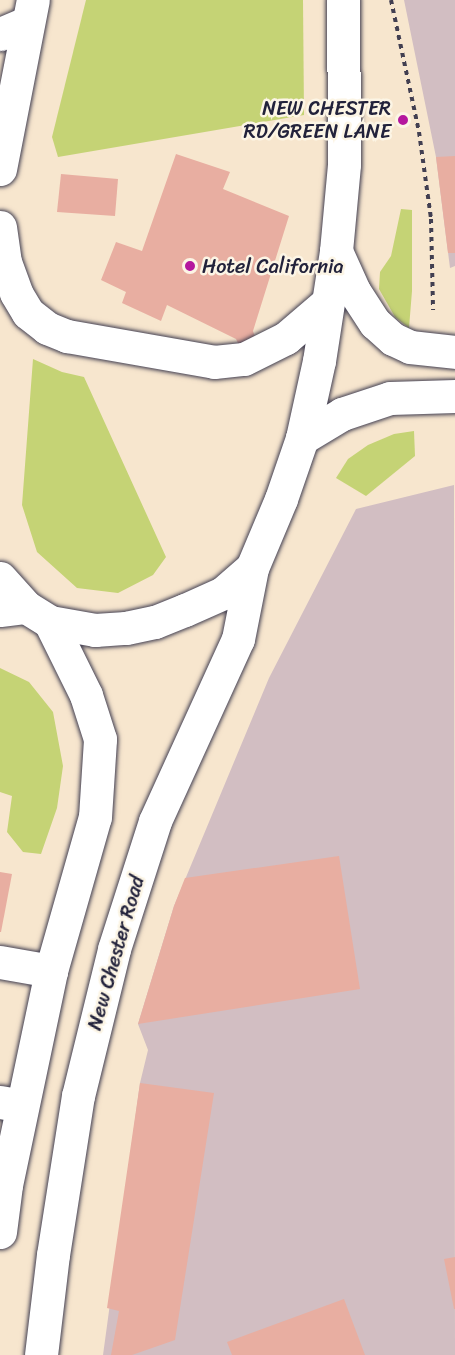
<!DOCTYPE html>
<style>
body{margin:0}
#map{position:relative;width:455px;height:1355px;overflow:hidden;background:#f7e6ce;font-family:Sriracha,sans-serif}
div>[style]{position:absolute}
.industrial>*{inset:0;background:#d2bec2}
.green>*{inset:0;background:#c5d375}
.building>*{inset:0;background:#e8aea1}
.path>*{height:4px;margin-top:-2px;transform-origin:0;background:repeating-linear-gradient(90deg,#423f51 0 4.5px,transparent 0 9px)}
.roads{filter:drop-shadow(0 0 2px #423f51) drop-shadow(0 0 2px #423f51)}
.minor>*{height:33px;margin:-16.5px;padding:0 16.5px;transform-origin:16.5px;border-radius:16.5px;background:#fff}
.major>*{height:33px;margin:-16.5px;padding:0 16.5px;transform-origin:16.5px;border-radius:16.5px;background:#fff}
.highway>*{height:33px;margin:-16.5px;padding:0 16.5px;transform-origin:16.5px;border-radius:16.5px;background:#fff}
.dots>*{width:16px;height:16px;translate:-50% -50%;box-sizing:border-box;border:3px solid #fcf5e5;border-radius:50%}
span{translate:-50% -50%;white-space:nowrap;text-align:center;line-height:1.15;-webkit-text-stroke:5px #fcf5e5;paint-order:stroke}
.poi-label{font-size:20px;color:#22223b}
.right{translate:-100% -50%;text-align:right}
.left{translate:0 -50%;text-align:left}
.street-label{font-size:20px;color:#22223b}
</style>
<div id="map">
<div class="industrial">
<i style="clip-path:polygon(404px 0,455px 0,455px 266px,450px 268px,436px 157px)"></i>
<i style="clip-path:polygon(454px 485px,455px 1355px,103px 1355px,140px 1083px,148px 1050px,138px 1024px,174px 906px,269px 678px,356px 509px)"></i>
</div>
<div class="green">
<i style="clip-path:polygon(86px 0,303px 0,304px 115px,58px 157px,52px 137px)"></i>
<i style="clip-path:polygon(401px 209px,412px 210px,412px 291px,409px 328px,395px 317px,379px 289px,380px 272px,391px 256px)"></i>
<i style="clip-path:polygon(33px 359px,62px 372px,84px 377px,166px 557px,153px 575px,118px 593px,77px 588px,37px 552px,22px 505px)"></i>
<i style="clip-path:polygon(414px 431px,415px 456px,366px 496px,336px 478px,348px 459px,368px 445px,394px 434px)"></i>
<i style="clip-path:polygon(0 668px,29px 682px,53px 712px,63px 766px,57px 808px,41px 854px,23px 852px,7px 832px,12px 796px,0 792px)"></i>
</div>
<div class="building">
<i style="clip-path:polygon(176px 154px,230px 172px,223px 189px,289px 216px,253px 331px,255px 337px,241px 349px,236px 339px,167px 305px,161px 321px,122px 303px,126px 292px,101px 280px,116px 242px,142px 251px)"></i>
<i style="clip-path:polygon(455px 156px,455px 253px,448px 253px,436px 157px)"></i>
<i style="clip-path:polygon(61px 174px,118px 179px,115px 216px,57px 212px)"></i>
<i style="clip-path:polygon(339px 856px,360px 989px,138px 1024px,174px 906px,185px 878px)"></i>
<i style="clip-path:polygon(0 872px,12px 874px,1px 932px,0 932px)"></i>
<i style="clip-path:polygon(140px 1083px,214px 1093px,175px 1340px,132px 1355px,111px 1355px,119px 1311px,107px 1308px)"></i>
<i style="clip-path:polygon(455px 1257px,455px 1309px,454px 1309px,444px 1259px)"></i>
<i style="clip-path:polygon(344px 1299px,365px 1355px,232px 1355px,227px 1342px)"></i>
</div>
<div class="path">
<i style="left:391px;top:0;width:135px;rotate:78deg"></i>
<i style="left:419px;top:132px;width:88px;rotate:82.1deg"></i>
<i style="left:431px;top:219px;width:91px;rotate:88.7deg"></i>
</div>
<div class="roads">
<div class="minor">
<i style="left:0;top:34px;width:30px;rotate:-23deg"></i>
<i style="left:0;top:227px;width:35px;rotate:82deg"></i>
<i style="left:5px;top:262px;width:33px;rotate:70deg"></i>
<i style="left:16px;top:293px;width:23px;rotate:59deg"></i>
<i style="left:28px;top:313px;width:24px;rotate:38deg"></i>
<i style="left:47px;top:328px;width:22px;rotate:22deg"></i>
<i style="left:67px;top:336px;width:149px;rotate:10deg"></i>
<i style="left:214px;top:362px;width:30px;rotate:-6deg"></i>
<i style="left:244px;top:359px;width:47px;rotate:-26.6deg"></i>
<i style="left:286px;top:338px;width:55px;rotate:-40.6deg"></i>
<i style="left:336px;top:251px;width:44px;rotate:65.8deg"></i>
<i style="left:354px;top:291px;width:38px;rotate:57deg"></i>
<i style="left:375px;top:323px;width:24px;rotate:42deg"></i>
<i style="left:393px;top:339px;width:19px;rotate:25deg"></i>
<i style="left:410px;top:347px;width:45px;rotate:6.3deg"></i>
<i style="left:302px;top:438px;width:47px;rotate:-31deg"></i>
<i style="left:342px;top:414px;width:51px;rotate:-18.4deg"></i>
<i style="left:390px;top:398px;width:65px;rotate:-1.8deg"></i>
<i style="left:0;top:962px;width:52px;rotate:10deg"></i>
<i style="left:0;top:1102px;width:22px;rotate:10deg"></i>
</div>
<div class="major">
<i style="left:0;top:610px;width:26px;rotate:-7deg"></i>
</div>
<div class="highway">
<i style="left:0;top:169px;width:172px;rotate:-79deg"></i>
<i style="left:0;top:578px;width:39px;rotate:48deg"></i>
<i style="left:26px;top:607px;width:28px;rotate:32deg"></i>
<i style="left:50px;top:622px;width:46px;rotate:10.1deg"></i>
<i style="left:95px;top:630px;width:31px;rotate:-4deg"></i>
<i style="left:126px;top:628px;width:30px;rotate:-12deg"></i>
<i style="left:155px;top:622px;width:32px;rotate:-22deg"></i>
<i style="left:185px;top:610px;width:42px;rotate:-24.1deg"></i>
<i style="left:223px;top:593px;width:38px;rotate:-41deg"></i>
<i style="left:252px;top:568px;width:75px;rotate:-67.2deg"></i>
<i style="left:281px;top:499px;width:65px;rotate:-71deg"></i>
<i style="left:302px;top:438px;width:79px;rotate:-77.6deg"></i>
<i style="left:319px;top:361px;width:111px;rotate:-81.2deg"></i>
<i style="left:336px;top:251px;width:87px;rotate:-84.7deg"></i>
<i style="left:344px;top:164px;width:164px;rotate:-90.3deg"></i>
<i style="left:0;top:1232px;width:47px;rotate:-82.7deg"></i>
<i style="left:6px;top:1185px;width:219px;rotate:-78.1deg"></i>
<i style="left:51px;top:971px;width:160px;rotate:-74.1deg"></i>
<i style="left:95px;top:817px;width:78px;rotate:-86.3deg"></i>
<i style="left:100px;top:739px;width:46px;rotate:-107.7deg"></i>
<i style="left:86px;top:695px;width:81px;rotate:-116.3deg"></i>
<i style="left:41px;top:1355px;width:101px;rotate:-83.2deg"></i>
<i style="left:53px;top:1255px;width:161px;rotate:-81.1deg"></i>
<i style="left:78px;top:1096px;width:151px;rotate:-76.2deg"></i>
<i style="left:114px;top:949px;width:134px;rotate:-72.2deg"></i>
<i style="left:155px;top:821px;width:200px;rotate:-65.5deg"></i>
<i style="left:238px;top:639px;width:72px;rotate:-78.8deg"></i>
</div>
</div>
<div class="dots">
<i style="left:403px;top:120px;background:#b5179e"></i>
<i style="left:190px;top:266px;background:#b5179e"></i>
</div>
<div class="poi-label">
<span class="right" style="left:391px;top:120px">NEW CHESTER<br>RD/GREEN LANE</span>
<span class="left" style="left:202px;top:266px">Hotel California</span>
</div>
<div class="street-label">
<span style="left:116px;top:953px;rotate:-74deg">New Chester Road</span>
</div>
</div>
